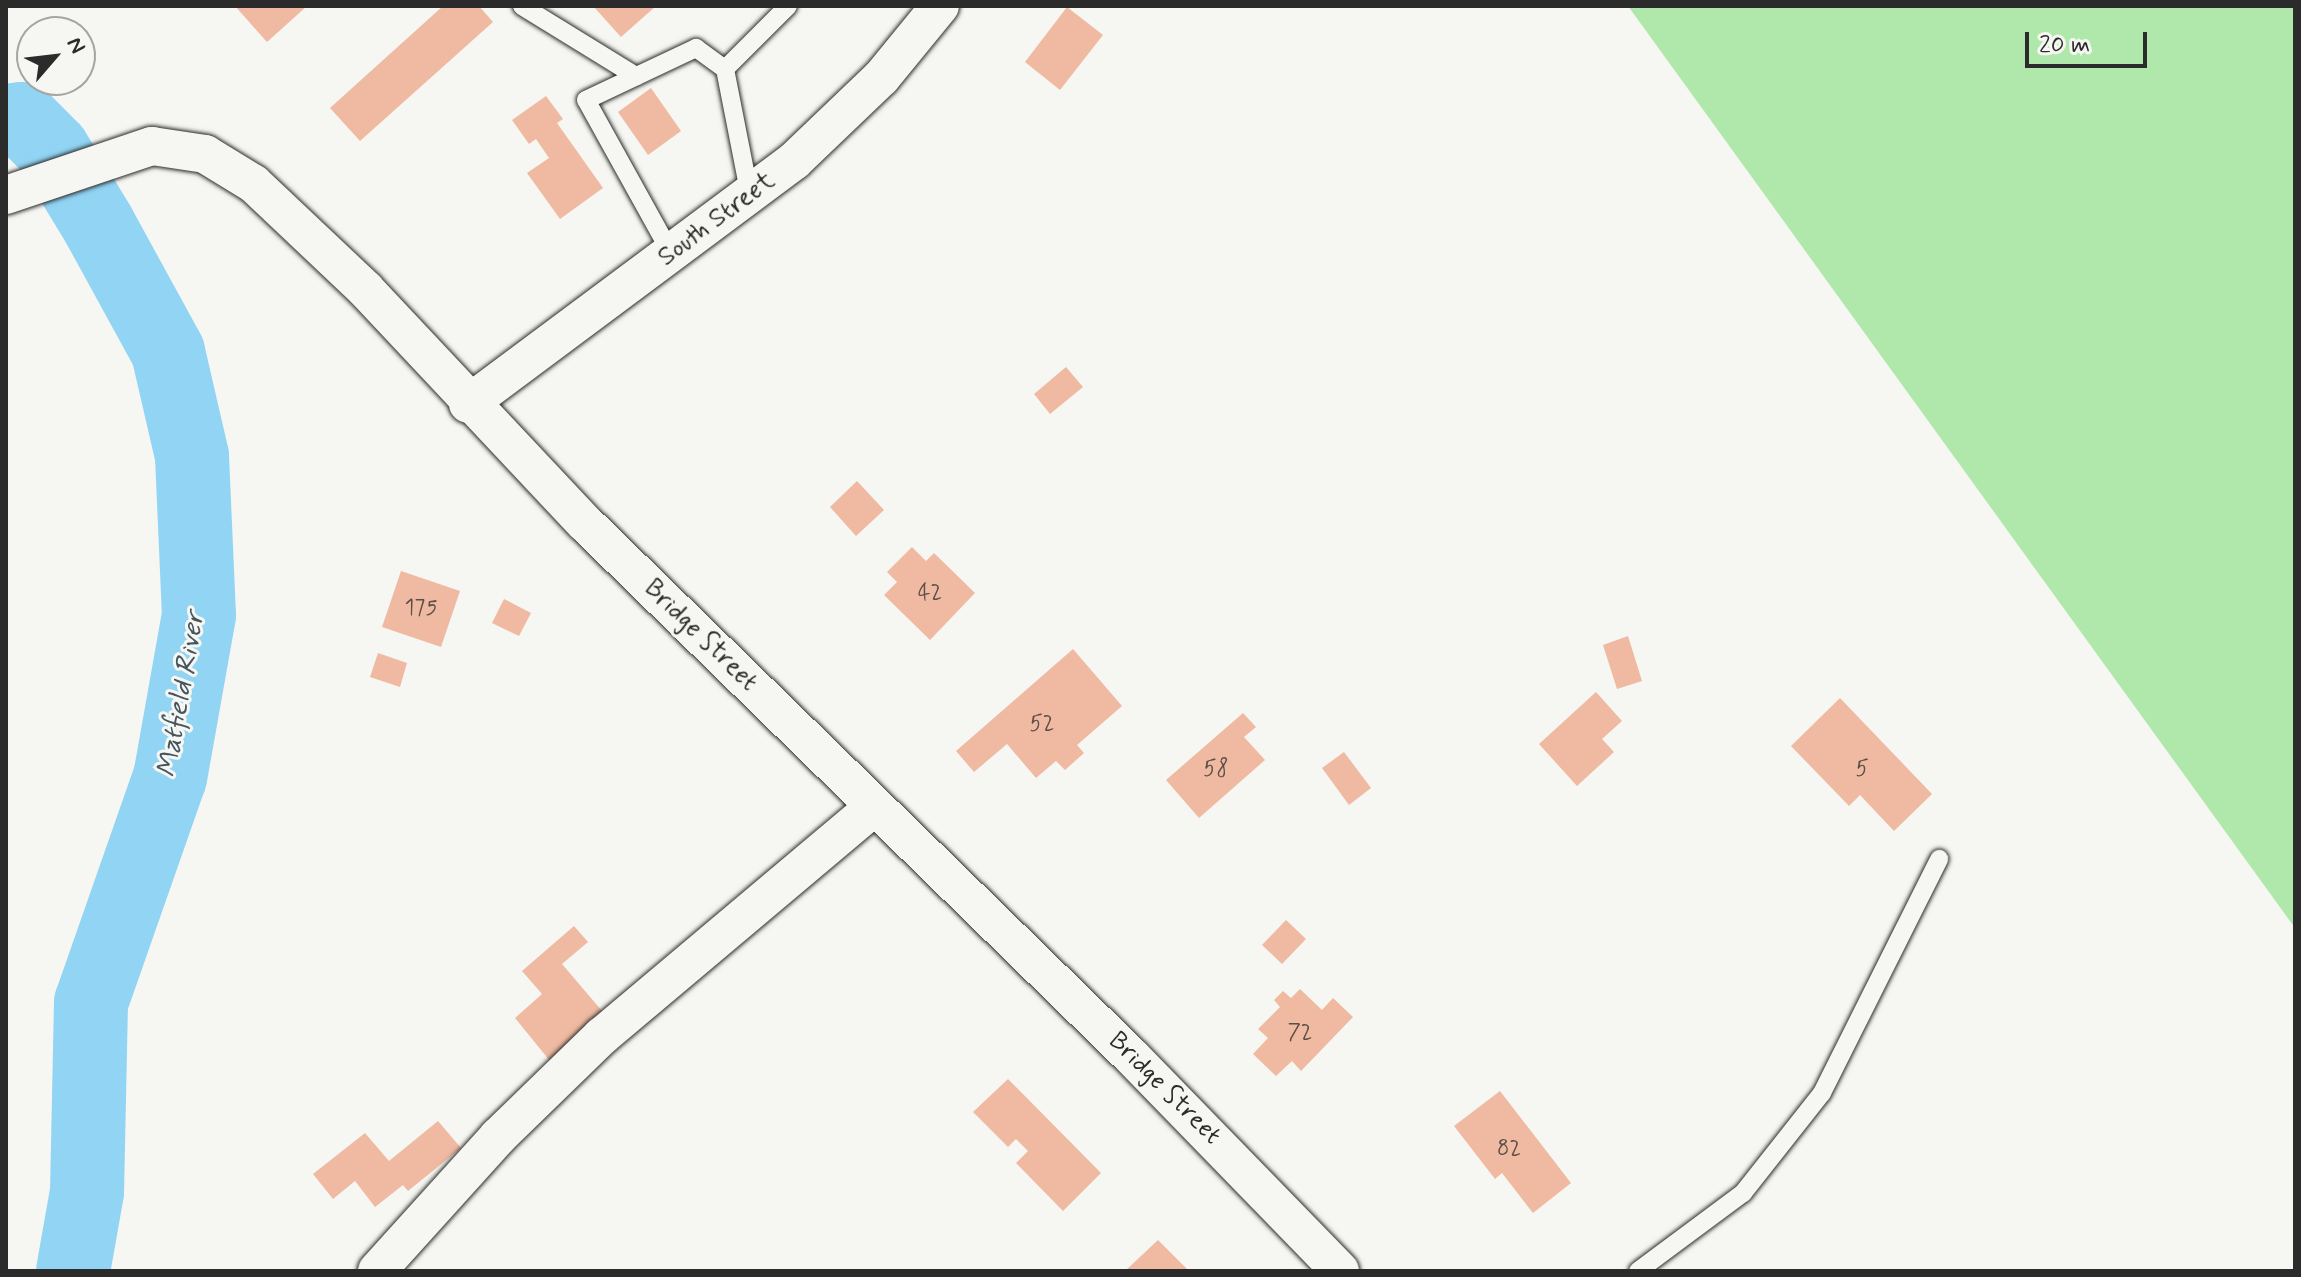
<!DOCTYPE html>
<style>
body{margin:0}
#map{position:relative;width:2301px;height:1277px;overflow:hidden;background:#f6f6f2;font-family:Mynerve,sans-serif}
div>[style]{position:absolute}
.green>*{inset:0;background:#b0e8ab}
.river>*{height:74px;margin:-37px;padding:0 37px;transform-origin:37px;border-radius:37px;background:#91d4f3}
.building>*{inset:0;background:#efbaa1}
.roads{filter:drop-shadow(0 0 2px #2b2b2b) drop-shadow(0 0 2px #2b2b2b)}
.lane>*{height:18px;margin:-9px;padding:0 9px;transform-origin:9px;border-radius:9px;background:#f6f6f2}
.street>*{height:38px;margin:-19px;padding:0 19px;transform-origin:19px;border-radius:19px;background:#f6f6f2}
span{translate:-50% -50%;white-space:nowrap;text-align:center;line-height:1.15;-webkit-text-stroke:6px #f6f6f2;paint-order:stroke}
.number-label{font-size:22px;color:#5c4f48}
.number-label span{-webkit-text-stroke-width:0}
.street-label{font-size:26px;color:#2b2b2b}
.water-label{font-size:28px;color:#44555d;font-style:italic}
.frame{position:absolute;inset:0;border:8px solid #2b2b2b;pointer-events:none}
.north{position:absolute;left:16px;top:16px;width:80px;height:80px;box-sizing:border-box;background:#f6f6f2;border:2px solid #a5a5a2;border-radius:50%;rotate:62deg;font-size:22px;font-weight:700;line-height:32px;text-align:center;color:#2b2b2b}
.north::after{content:'';display:block;margin:auto;width:28px;height:36px;background:#2b2b2b;clip-path:polygon(50% 0,100% 100%,50% 72%,0 100%)}
.scale{position:absolute;left:2025px;top:32px;width:122px;height:36px;box-sizing:border-box;border:4px solid #2b2b2b;border-top:0;padding-left:10px;font-size:24px;line-height:28px;white-space:nowrap;color:#2b2b2b;-webkit-text-stroke:6px #f6f6f2;paint-order:stroke}
</style>
<div id="map">
<div class="green">
<i style="clip-path:polygon(1628px 6px,2295px 6px,2295px 928px)"></i>
</div>
<div class="river">
<i style="left:6px;top:121px;width:16px;rotate:-7deg"></i>
<i style="left:22px;top:119px;width:44px;rotate:45deg"></i>
<i style="left:53px;top:150px;width:87px;rotate:58.7deg"></i>
<i style="left:98px;top:224px;width:146px;rotate:61.3deg"></i>
<i style="left:168px;top:352px;width:107px;rotate:77deg"></i>
<i style="left:192px;top:456px;width:159px;rotate:87.5deg"></i>
<i style="left:199px;top:615px;width:165px;rotate:100.1deg"></i>
<i style="left:170px;top:777px;width:238px;rotate:109.3deg"></i>
<i style="left:91px;top:1002px;width:190px;rotate:91.2deg"></i>
<i style="left:87px;top:1192px;width:80px;rotate:100deg"></i>
</div>
<div class="building">
<i style="clip-path:polygon(235px 6px,307px 6px,267px 42px)"></i>
<i style="clip-path:polygon(443px 6px,479px 6px,493px 22px,360px 141px,330px 108px)"></i>
<i style="clip-path:polygon(593px 6px,656px 6px,621px 37px)"></i>
<i style="clip-path:polygon(1067px 7px,1103px 35px,1060px 90px,1025px 62px)"></i>
<i style="clip-path:polygon(651px 88px,681px 131px,648px 155px,618px 112px)"></i>
<i style="clip-path:polygon(546px 96px,563px 119px,557px 123px,603px 188px,560px 219px,527px 173px,549px 158px,536px 139px,529px 144px,512px 120px)"></i>
<i style="clip-path:polygon(1066px 367px,1083px 387px,1050px 414px,1034px 394px)"></i>
<i style="clip-path:polygon(857px 481px,884px 510px,856px 536px,830px 507px)"></i>
<i style="clip-path:polygon(912px 547px,926px 561px,934px 553px,975px 593px,930px 640px,884px 595px,897px 582px,887px 572px)"></i>
<i style="clip-path:polygon(401px 571px,460px 591px,441px 647px,382px 627px)"></i>
<i style="clip-path:polygon(504px 599px,531px 613px,519px 636px,492px 623px)"></i>
<i style="clip-path:polygon(1628px 636px,1642px 681px,1617px 689px,1603px 645px)"></i>
<i style="clip-path:polygon(1073px 649px,1122px 706px,1077px 745px,1084px 753px,1065px 770px,1056px 761px,1036px 778px,1007px 744px,974px 772px,956px 751px)"></i>
<i style="clip-path:polygon(378px 653px,407px 663px,400px 687px,370px 677px)"></i>
<i style="clip-path:polygon(1596px 692px,1622px 721px,1602px 739px,1614px 752px,1577px 786px,1539px 744px)"></i>
<i style="clip-path:polygon(1840px 698px,1932px 794px,1894px 831px,1860px 795px,1849px 806px,1791px 746px)"></i>
<i style="clip-path:polygon(1243px 713px,1256px 727px,1244px 737px,1265px 760px,1199px 818px,1166px 780px)"></i>
<i style="clip-path:polygon(1344px 752px,1371px 788px,1349px 805px,1322px 768px)"></i>
<i style="clip-path:polygon(1286px 920px,1306px 939px,1282px 964px,1262px 945px)"></i>
<i style="clip-path:polygon(574px 926px,588px 942px,562px 964px,614px 1025px,559px 1072px,515px 1018px,542px 994px,522px 971px)"></i>
<i style="clip-path:polygon(1300px 989px,1322px 1010px,1333px 998px,1353px 1017px,1301px 1071px,1292px 1061px,1276px 1076px,1253px 1054px,1268px 1038px,1258px 1029px,1280px 1007px,1274px 1000px,1283px 991px,1291px 998px)"></i>
<i style="clip-path:polygon(1008px 1079px,1101px 1173px,1063px 1211px,1016px 1163px,1028px 1151px,1016px 1139px,1008px 1147px,973px 1112px)"></i>
<i style="clip-path:polygon(1500px 1091px,1571px 1183px,1533px 1213px,1502px 1173px,1495px 1179px,1454px 1126px)"></i>
<i style="clip-path:polygon(438px 1121px,461px 1148px,408px 1191px,403px 1185px,375px 1207px,355px 1181px,333px 1199px,313px 1174px,365px 1133px,389px 1161px)"></i>
<i style="clip-path:polygon(1158px 1240px,1189px 1271px,1125px 1271px)"></i>
</div>
<div class="roads">
<div class="lane">
<i style="left:522px;top:6px;width:134px;rotate:31.6deg"></i>
<i style="left:725px;top:69px;width:89px;rotate:-45deg"></i>
<i style="left:672px;top:255px;width:177px;rotate:-119deg"></i>
<i style="left:586px;top:100px;width:122px;rotate:-25.3deg"></i>
<i style="left:696px;top:48px;width:36px;rotate:36deg"></i>
<i style="left:725px;top:69px;width:129px;rotate:78.9deg"></i>
<i style="left:1638px;top:1271px;width:131px;rotate:-36.6deg"></i>
<i style="left:1743px;top:1193px;width:127px;rotate:-51.7deg"></i>
<i style="left:1822px;top:1093px;width:262px;rotate:-63.4deg"></i>
</div>
<div class="street">
<i style="left:6px;top:195px;width:154px;rotate:-18.6deg"></i>
<i style="left:152px;top:146px;width:54px;rotate:8.6deg"></i>
<i style="left:205px;top:154px;width:57px;rotate:31.5deg"></i>
<i style="left:254px;top:184px;width:153px;rotate:43.4deg"></i>
<i style="left:365px;top:289px;width:321px;rotate:46.8deg"></i>
<i style="left:585px;top:523px;width:766px;rotate:44.31deg"></i>
<i style="left:1133px;top:1058px;width:297px;rotate:45.8deg"></i>
<i style="left:468px;top:404px;width:407px;rotate:-36.7deg"></i>
<i style="left:794px;top:161px;width:120px;rotate:-43.7deg"></i>
<i style="left:881px;top:78px;width:93px;rotate:-50.7deg"></i>
<i style="left:377px;top:1271px;width:181px;rotate:-47.9deg"></i>
<i style="left:498px;top:1137px;width:145px;rotate:-44.2deg"></i>
<i style="left:602px;top:1036px;width:356px;rotate:-40.1deg"></i>
</div>
</div>
<div class="number-label">
<span style="left:930px;top:594px">42</span>
<span style="left:421px;top:609px">175</span>
<span style="left:1042px;top:725px">52</span>
<span style="left:1216px;top:770px">58</span>
<span style="left:1862px;top:770px">5</span>
<span style="left:1300px;top:1034px">72</span>
<span style="left:1509px;top:1150px">82</span>
</div>
<div class="street-label">
<span style="left:717px;top:220px;rotate:-37deg">South Street</span>
<span style="left:700px;top:636px;rotate:44deg">Bridge Street</span>
<span style="left:1164px;top:1089px;rotate:45deg">Bridge Street</span>
</div>
<div class="water-label">
<span style="left:182px;top:695px;rotate:-80deg">Matfield River</span>
</div>
<div class="frame"></div>
<div class="north">N</div>
<div class="scale">20 m</div>
</div>
